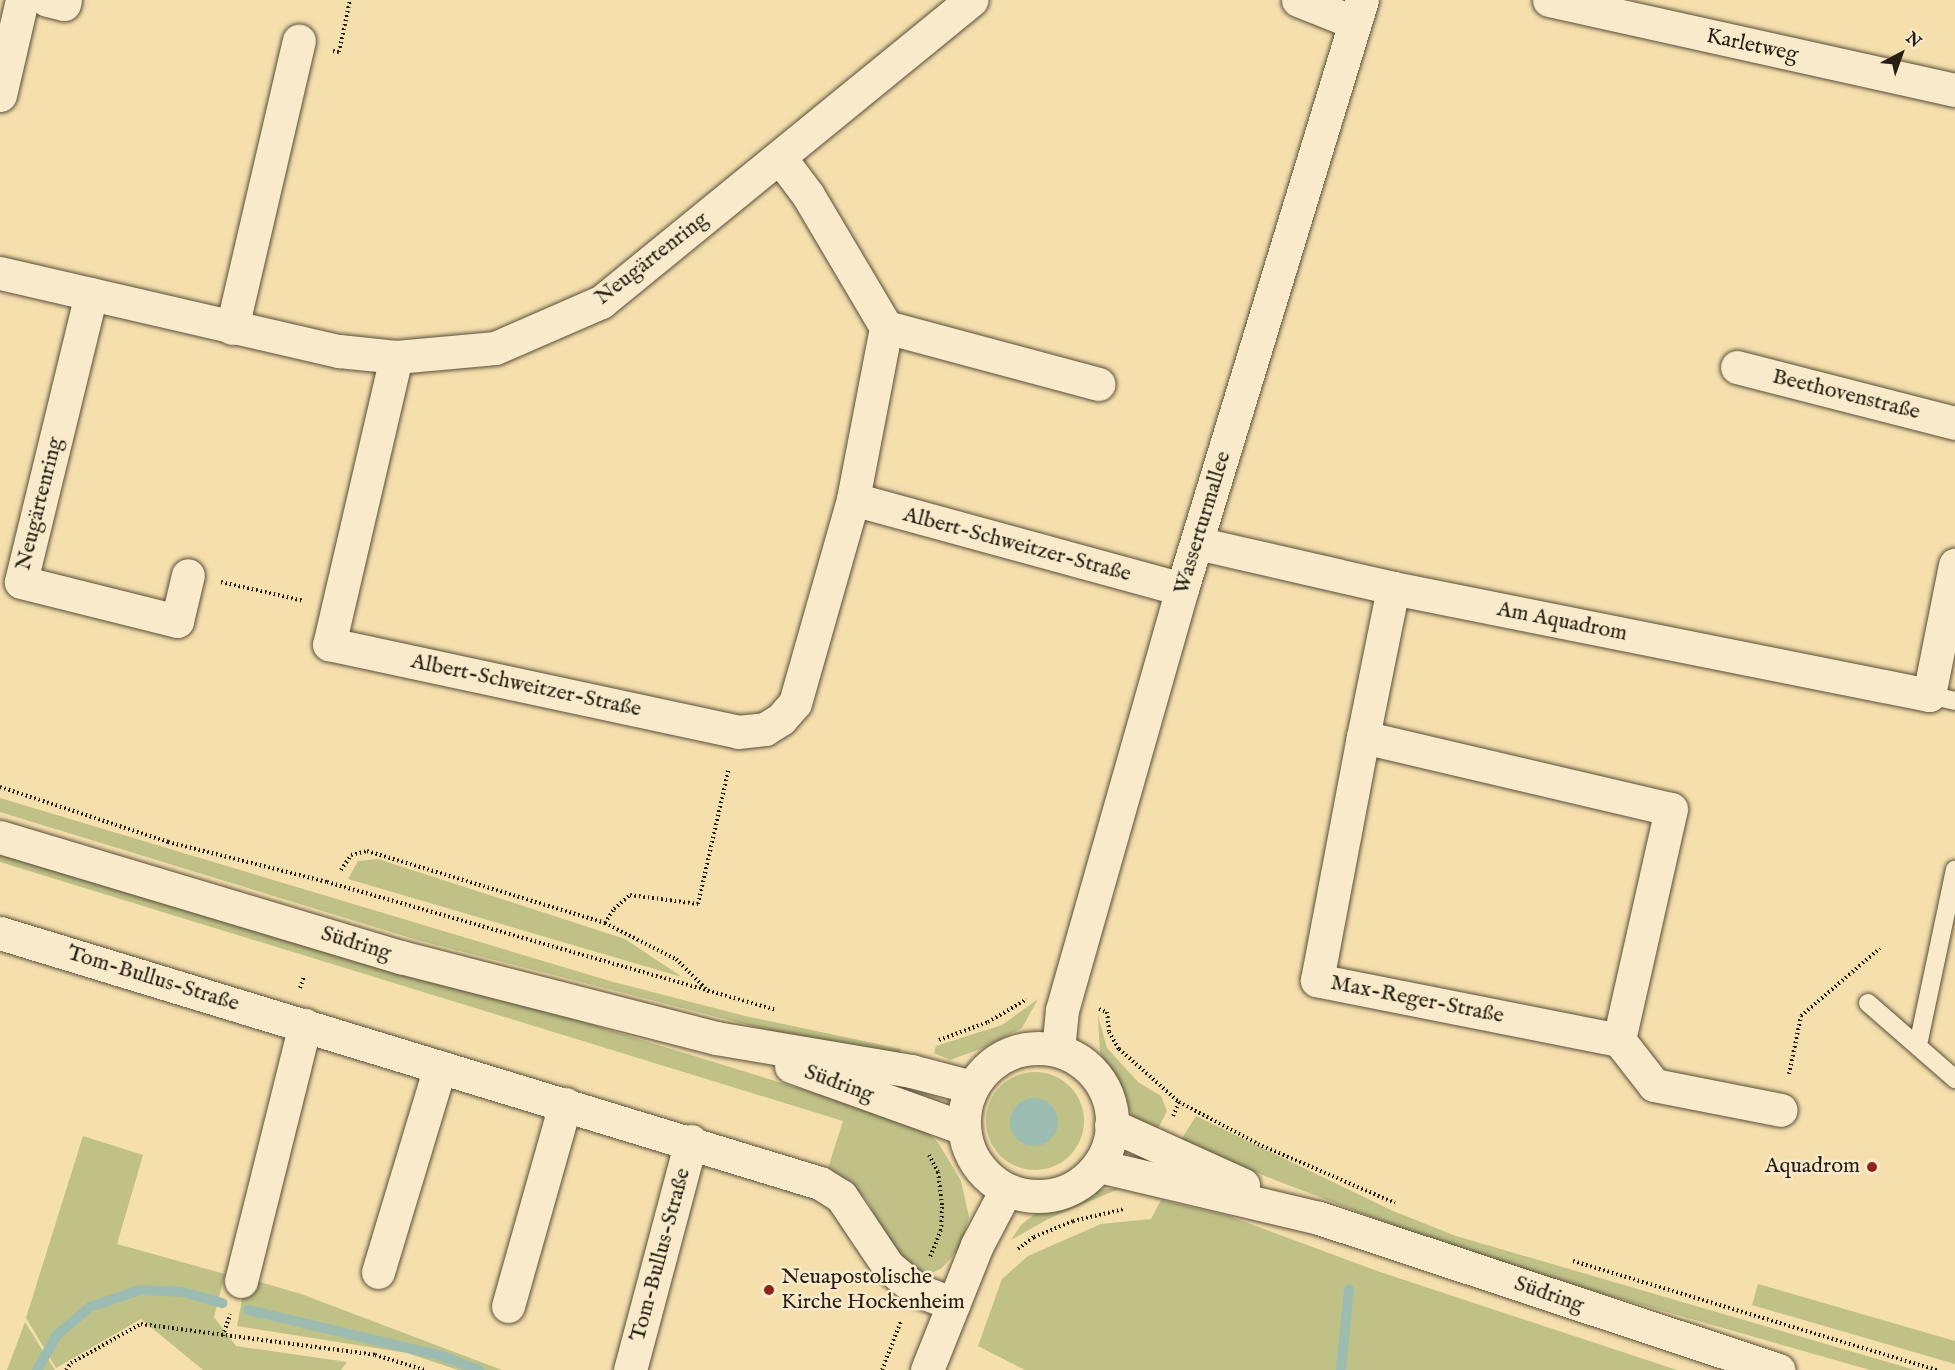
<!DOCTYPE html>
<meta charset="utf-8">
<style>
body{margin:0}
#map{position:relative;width:1955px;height:1370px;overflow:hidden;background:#f4dfad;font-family:"IM FELL English",serif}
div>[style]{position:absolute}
.green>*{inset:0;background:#bfc187}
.round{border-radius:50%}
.water>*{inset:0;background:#9dbcb1}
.stream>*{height:10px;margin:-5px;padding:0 5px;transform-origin:5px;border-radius:5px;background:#9dbcb1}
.path>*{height:4px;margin-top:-2px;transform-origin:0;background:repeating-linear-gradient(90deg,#271e13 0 1.5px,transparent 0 4.5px)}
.roads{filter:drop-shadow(0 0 2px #5a4e3a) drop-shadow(0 0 2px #5a4e3a)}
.service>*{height:18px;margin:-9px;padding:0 9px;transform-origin:9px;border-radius:9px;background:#f8eaca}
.minor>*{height:33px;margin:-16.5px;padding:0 16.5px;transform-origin:16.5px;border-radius:16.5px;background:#f8eaca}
.minor>.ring{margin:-16.5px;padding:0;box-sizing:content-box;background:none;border:33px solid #f8eaca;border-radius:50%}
.dots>*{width:16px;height:16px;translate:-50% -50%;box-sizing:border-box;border:3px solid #f8eaca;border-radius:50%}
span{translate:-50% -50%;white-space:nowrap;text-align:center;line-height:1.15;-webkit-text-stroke:5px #f8eaca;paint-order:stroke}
.street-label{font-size:22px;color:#271e13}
.poi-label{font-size:22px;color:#271e13}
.right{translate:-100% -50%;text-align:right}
.left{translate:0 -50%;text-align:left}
.north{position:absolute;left:1871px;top:24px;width:60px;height:60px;-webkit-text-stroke:4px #f8eaca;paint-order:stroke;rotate:41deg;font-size:16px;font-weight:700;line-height:24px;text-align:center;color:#271e13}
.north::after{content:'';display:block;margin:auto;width:21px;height:27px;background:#271e13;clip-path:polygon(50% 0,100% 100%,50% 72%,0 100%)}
</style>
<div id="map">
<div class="green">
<i style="clip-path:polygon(0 798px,610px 981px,745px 1016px,901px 1049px,900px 1057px,787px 1035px,417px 940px,0 812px)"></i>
<i style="clip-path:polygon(0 843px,922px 1126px,939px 1144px,961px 1181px,969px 1217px,961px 1246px,942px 1268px,926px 1276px,911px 1273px,897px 1259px,867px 1200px,850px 1181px,828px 1168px,843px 1121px,0 862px)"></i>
<i style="clip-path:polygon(378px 859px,625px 939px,682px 977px,348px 879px,358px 861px)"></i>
<i style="clip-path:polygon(1038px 999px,1022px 1028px,983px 1048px,950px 1060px,934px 1053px,936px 1046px,1002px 1025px)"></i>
<i style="clip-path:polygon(1098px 1016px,1107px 1048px,1138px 1082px,1161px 1096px,1167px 1111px,1155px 1134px,1135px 1121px,1100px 1053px)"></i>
<i class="round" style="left:986px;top:1072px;width:98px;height:98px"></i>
<i style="clip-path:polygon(1196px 1116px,1393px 1211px,1456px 1236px,1915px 1370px,1870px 1370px,1481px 1259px,1179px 1143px)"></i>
<i style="clip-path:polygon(83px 1136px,143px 1155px,117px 1244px,225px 1274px,214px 1317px,236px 1346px,347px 1362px,341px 1370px,203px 1370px,141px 1319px,56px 1368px,26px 1318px)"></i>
<i style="clip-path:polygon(1121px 1188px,1048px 1219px,1011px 1240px,1021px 1225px,1040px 1210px,1069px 1204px,1094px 1190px)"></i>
<i style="clip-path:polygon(1161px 1200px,1229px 1216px,1380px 1272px,1677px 1370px,1025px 1370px,978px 1346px,1002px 1279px,1028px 1256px,1101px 1224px,1151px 1219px)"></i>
<i style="clip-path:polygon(246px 1278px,301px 1294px,502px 1370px,458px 1370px,407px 1353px,237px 1326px)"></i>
<i style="clip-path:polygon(1758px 1284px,1955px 1341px,1955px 1364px,1752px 1305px)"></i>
<i style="clip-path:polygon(25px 1322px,55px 1370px,7px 1370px)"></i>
</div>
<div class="water">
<i class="round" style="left:1010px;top:1098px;width:48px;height:48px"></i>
</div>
<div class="stream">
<i style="left:248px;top:1310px;width:199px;rotate:13.3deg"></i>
<i style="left:442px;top:1356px;width:40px;rotate:21deg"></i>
<i style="left:37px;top:1370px;width:40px;rotate:-60.3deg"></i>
<i style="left:57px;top:1335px;width:43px;rotate:-40.3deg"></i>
<i style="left:90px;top:1307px;width:53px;rotate:-18.8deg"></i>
<i style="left:140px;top:1290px;width:43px;rotate:2.7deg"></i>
<i style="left:183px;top:1292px;width:41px;rotate:15.8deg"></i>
<i style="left:1341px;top:1370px;width:81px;rotate:-84.4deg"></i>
</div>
<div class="path">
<i style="left:333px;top:51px;width:6px;rotate:9deg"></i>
<i style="left:339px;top:52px;width:53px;rotate:-78.1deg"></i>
<i style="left:221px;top:582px;width:85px;rotate:12.9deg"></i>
<i style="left:0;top:787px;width:177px;rotate:18.1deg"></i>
<i style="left:168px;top:842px;width:164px;rotate:14.1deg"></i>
<i style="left:327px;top:882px;width:465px;rotate:15.9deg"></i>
<i style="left:341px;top:870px;width:18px;rotate:-56deg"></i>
<i style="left:351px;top:855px;width:16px;rotate:-14deg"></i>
<i style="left:367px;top:851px;width:249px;rotate:16.8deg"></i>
<i style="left:605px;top:923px;width:80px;rotate:26.9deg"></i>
<i style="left:676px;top:959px;width:48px;rotate:45deg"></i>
<i style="left:605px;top:923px;width:17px;rotate:-57deg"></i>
<i style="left:614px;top:909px;width:21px;rotate:-41deg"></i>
<i style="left:630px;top:895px;width:69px;rotate:7.5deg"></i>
<i style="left:698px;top:904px;width:139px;rotate:-77.2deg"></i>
<i style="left:300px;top:988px;width:12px;rotate:-70deg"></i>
<i style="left:1099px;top:1009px;width:9px;rotate:21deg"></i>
<i style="left:1107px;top:1012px;width:20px;rotate:84deg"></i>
<i style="left:1109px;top:1032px;width:20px;rotate:60deg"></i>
<i style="left:1119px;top:1049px;width:80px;rotate:41.5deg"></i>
<i style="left:1179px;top:1102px;width:89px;rotate:28deg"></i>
<i style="left:1258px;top:1144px;width:149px;rotate:23.3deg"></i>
<i style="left:939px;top:1040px;width:52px;rotate:-20.2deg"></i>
<i style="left:988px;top:1022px;width:45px;rotate:-30.5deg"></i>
<i style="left:1789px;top:1074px;width:59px;rotate:-78.3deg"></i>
<i style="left:1801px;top:1016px;width:104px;rotate:-40.7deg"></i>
<i style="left:1173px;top:1116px;width:15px;rotate:-67deg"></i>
<i style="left:929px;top:1155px;width:19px;rotate:62deg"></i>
<i style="left:938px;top:1172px;width:35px;rotate:83deg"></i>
<i style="left:942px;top:1207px;width:23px;rotate:92deg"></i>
<i style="left:941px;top:1230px;width:29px;rotate:112deg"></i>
<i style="left:1018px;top:1249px;width:20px;rotate:-37deg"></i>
<i style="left:1034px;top:1237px;width:42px;rotate:-22.3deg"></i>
<i style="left:1073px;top:1221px;width:52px;rotate:-13.2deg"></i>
<i style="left:1573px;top:1261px;width:380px;rotate:16.7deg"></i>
<i style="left:223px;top:1336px;width:23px;rotate:-72deg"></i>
<i style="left:66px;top:1370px;width:9px;rotate:-54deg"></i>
<i style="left:71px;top:1363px;width:80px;rotate:-29.1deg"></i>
<i style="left:141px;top:1324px;width:236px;rotate:7.5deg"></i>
<i style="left:375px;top:1355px;width:52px;rotate:16.7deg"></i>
<i style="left:882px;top:1370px;width:53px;rotate:-68.8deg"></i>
</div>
<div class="roads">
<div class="service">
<i style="left:1929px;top:695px;width:27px;rotate:13deg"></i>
<i style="left:1868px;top:1003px;width:116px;rotate:41.1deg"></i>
<i style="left:1918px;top:1045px;width:179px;rotate:-78.1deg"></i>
</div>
<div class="minor">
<i style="left:47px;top:0;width:17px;rotate:13deg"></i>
<i style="left:64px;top:4px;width:4px;rotate:-76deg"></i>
<i style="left:1298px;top:0;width:59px;rotate:21.8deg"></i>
<i style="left:1549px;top:0;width:416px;rotate:12.5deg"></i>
<i style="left:0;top:95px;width:98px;rotate:-77deg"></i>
<i style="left:0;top:273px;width:348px;rotate:13deg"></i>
<i style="left:339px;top:351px;width:57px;rotate:6deg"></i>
<i style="left:396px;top:357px;width:99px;rotate:-5.2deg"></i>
<i style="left:495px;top:348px;width:116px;rotate:-23.5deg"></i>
<i style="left:601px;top:302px;width:478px;rotate:-39.2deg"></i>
<i style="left:91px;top:294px;width:296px;rotate:103.7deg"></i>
<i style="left:21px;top:582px;width:161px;rotate:14deg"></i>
<i style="left:177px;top:621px;width:47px;rotate:-76.6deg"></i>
<i style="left:886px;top:327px;width:220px;rotate:15deg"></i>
<i style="left:232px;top:328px;width:295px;rotate:-76.9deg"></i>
<i style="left:396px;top:357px;width:295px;rotate:103.1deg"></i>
<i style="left:329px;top:644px;width:418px;rotate:12.1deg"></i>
<i style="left:738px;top:732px;width:27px;rotate:-6deg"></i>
<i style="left:765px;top:729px;width:19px;rotate:-32deg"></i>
<i style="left:781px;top:719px;width:21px;rotate:-49deg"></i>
<i style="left:795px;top:703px;width:212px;rotate:-74.1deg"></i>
<i style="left:853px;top:499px;width:175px;rotate:-79.1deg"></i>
<i style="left:886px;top:327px;width:153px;rotate:-120.6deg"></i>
<i style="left:808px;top:195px;width:46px;rotate:-127.1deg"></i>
<i style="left:1737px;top:367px;width:225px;rotate:14.4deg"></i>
<i style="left:853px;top:499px;width:341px;rotate:15.3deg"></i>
<i style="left:1197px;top:543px;width:201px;rotate:12.9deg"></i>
<i style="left:1393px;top:588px;width:547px;rotate:11.29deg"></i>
<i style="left:1929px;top:695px;width:133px;rotate:-78.7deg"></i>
<i style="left:1363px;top:737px;width:316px;rotate:13.2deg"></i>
<i style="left:1671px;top:809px;width:237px;rotate:102.7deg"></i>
<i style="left:1619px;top:1040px;width:308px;rotate:-168.8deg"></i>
<i style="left:1317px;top:980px;width:247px;rotate:-79.3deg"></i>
<i style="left:1363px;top:737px;width:152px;rotate:-78.6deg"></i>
<i style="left:0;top:837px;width:419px;rotate:16.7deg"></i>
<i style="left:401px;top:957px;width:325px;rotate:14.4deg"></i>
<i style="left:716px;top:1038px;width:198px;rotate:9.6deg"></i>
<i style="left:911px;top:1071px;width:63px;rotate:14.7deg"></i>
<i style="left:0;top:933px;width:857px;rotate:16.96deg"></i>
<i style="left:820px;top:1183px;width:25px;rotate:32deg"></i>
<i style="left:841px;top:1196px;width:84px;rotate:56.1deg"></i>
<i style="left:888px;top:1266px;width:38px;rotate:40deg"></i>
<i style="left:917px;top:1290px;width:39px;rotate:21deg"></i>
<i style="left:1619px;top:1040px;width:57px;rotate:52.1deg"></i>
<i style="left:1654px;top:1085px;width:129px;rotate:11.1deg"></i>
<i class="ring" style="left:964px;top:1048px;width:115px;height:115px"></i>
<i style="left:1058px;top:1050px;width:40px;rotate:-84.3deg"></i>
<i style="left:1062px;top:1010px;width:438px;rotate:-74.1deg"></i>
<i style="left:1182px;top:589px;width:616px;rotate:-73.01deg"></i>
<i style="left:791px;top:1066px;width:183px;rotate:19.8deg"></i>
<i style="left:1111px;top:1125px;width:145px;rotate:24.4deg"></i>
<i style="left:1099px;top:1166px;width:226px;rotate:13.3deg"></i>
<i style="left:1319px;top:1218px;width:484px;rotate:18.3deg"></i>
<i style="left:378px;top:1272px;width:214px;rotate:-73.2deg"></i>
<i style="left:241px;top:1281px;width:264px;rotate:-76deg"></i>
<i style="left:508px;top:1306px;width:210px;rotate:-74.2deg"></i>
<i style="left:630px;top:1370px;width:237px;rotate:-75.1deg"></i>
<i style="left:927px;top:1370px;width:135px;rotate:-68.2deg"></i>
<i style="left:977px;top:1245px;width:62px;rotate:-62.2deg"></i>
</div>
</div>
<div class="dots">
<i style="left:1872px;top:1167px;background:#8f2418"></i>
<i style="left:769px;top:1290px;background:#8f2418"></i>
</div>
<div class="street-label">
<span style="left:1752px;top:46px;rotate:12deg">Karletweg</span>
<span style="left:652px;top:259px;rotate:-38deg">Neugärtenring</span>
<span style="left:1846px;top:395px;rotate:14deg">Beethovenstraße</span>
<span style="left:40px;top:504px;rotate:-76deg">Neugärtenring</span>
<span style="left:1203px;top:523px;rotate:-73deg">Wasserturmallee</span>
<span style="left:1017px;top:545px;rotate:15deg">Albert-Schweitzer-Straße</span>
<span style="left:1562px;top:622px;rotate:11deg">Am Aquadrom</span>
<span style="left:526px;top:686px;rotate:12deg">Albert-Schweitzer-Straße</span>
<span style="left:356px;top:944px;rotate:17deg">Südring</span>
<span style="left:153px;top:979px;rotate:17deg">Tom-Bullus-Straße</span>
<span style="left:1417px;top:1000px;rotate:11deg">Max-Reger-Straße</span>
<span style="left:839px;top:1084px;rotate:20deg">Südring</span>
<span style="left:661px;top:1255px;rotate:-75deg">Tom-Bullus-Straße</span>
<span style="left:1549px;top:1295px;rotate:19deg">Südring</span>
</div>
<div class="poi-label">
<span class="right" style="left:1860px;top:1167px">Aquadrom</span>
<span class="left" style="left:781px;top:1290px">Neuapostolische<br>Kirche Hockenheim</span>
</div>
<div class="north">N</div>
</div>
